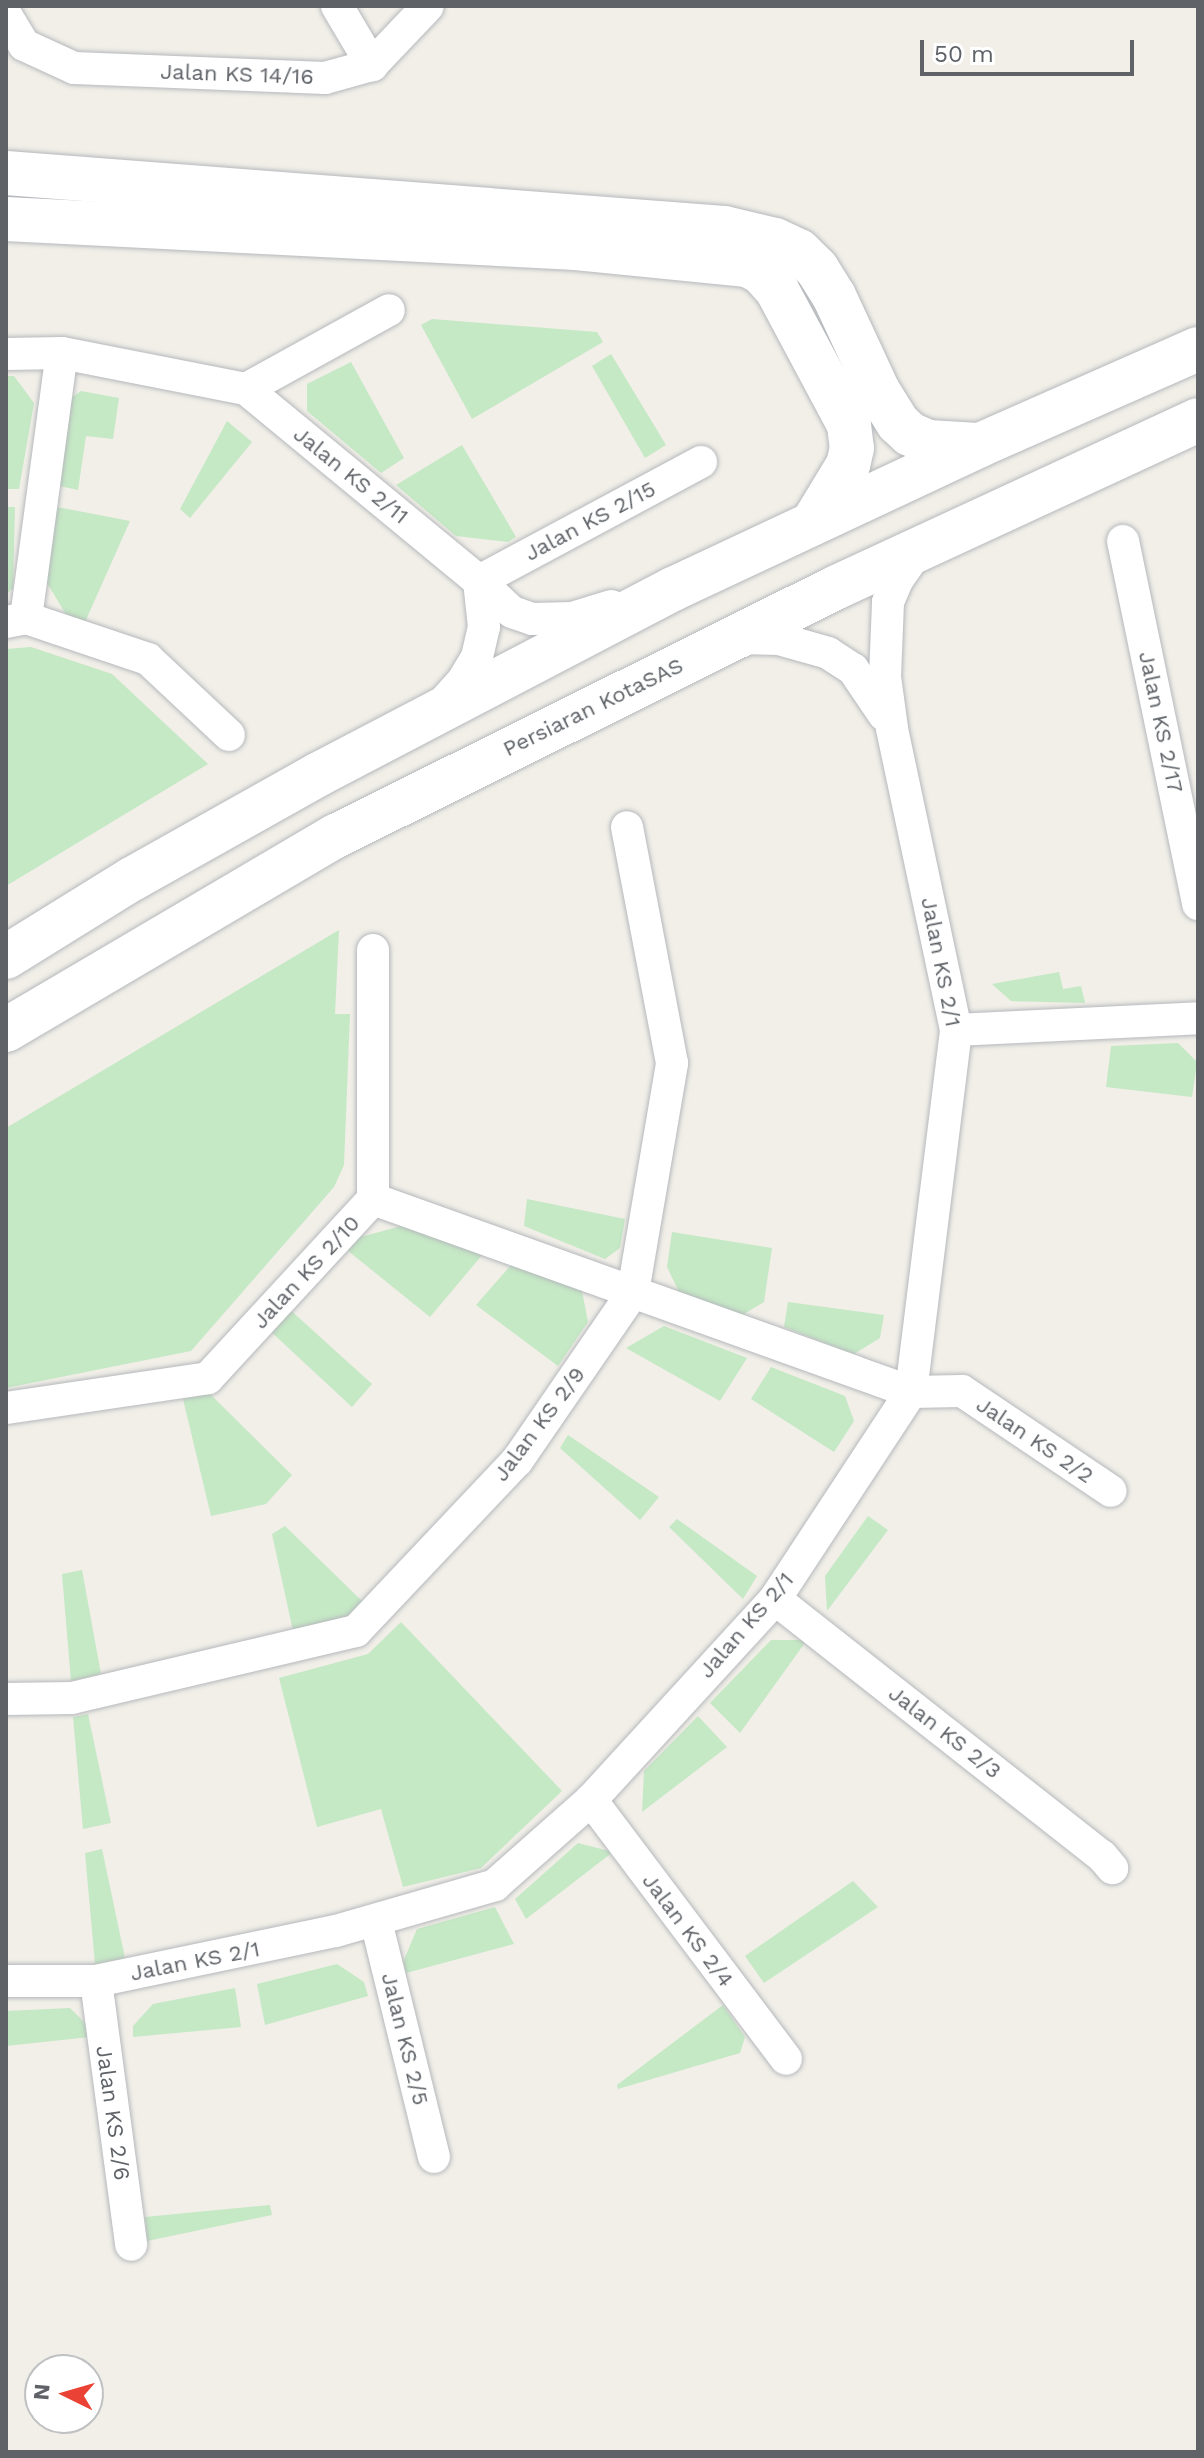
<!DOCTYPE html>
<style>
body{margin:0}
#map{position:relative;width:1204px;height:2458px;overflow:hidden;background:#f1efe8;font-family:"Work Sans",sans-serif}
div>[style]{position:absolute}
.green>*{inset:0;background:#c5e8c5}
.roads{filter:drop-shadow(0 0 2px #b5b8bc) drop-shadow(0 0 2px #b5b8bc)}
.street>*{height:32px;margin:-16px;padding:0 16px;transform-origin:16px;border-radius:16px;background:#fff}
.secondary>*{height:44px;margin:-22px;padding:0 22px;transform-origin:22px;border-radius:22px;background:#fff}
span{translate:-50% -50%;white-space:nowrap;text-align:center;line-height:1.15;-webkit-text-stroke:6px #fff;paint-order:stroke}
.street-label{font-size:22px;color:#5f6368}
.frame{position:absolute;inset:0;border:8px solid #5f6368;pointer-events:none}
.north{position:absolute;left:24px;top:2354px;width:80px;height:80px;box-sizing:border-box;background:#fff;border:2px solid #bfc1c3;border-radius:50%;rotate:275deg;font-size:22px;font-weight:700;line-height:32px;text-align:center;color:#5f6368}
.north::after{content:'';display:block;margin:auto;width:28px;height:36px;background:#ea4335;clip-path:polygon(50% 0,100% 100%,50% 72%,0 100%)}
.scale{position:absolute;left:920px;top:40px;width:214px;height:36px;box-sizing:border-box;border:4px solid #5f6368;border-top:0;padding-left:10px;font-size:24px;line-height:28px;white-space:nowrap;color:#5f6368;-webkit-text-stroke:6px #fff;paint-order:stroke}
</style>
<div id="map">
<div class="green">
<i style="clip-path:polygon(432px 319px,597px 332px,603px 342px,472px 419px,421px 325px)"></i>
<i style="clip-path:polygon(611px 354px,666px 445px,645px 458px,592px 366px)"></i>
<i style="clip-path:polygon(351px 362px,404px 458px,381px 473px,307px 411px,307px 384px)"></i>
<i style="clip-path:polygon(6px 376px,14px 376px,34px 403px,19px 489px,6px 489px)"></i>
<i style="clip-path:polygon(81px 391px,119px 398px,113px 439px,86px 436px,78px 490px,55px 485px,65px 402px)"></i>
<i style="clip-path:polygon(227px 421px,252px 442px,190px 518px,180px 509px)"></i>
<i style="clip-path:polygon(462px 445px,516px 537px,508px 542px,456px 536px,396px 485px)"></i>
<i style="clip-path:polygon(52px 506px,130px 521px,85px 622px,67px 616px,44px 578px)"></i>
<i style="clip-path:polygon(6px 507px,15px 507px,13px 588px,6px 595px)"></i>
<i style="clip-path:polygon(31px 647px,112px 674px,208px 764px,6px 886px,6px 649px)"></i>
<i style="clip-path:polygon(339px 930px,335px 1014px,350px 1014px,344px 1165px,334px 1187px,191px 1351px,6px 1388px,6px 1128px)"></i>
<i style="clip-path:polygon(1059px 972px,1063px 989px,1081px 986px,1085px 1003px,1011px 1001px,992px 984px)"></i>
<i style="clip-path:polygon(1178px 1043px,1197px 1062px,1192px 1097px,1106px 1087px,1111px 1046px)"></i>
<i style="clip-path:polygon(527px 1199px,625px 1219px,620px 1248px,605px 1259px,524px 1226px)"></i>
<i style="clip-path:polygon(405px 1225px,483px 1254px,430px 1317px,342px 1246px,346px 1241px)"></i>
<i style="clip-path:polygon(672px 1232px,772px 1248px,764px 1302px,739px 1317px,681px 1296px,667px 1267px)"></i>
<i style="clip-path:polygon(511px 1265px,582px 1291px,588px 1322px,558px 1366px,476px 1305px)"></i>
<i style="clip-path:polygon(788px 1302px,884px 1315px,880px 1338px,854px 1354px,784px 1327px)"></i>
<i style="clip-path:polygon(287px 1307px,372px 1384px,352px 1407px,268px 1329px)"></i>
<i style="clip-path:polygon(664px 1326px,747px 1358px,720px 1401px,626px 1348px)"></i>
<i style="clip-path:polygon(771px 1367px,845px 1396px,854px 1421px,834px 1452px,751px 1399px)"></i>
<i style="clip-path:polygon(210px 1394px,292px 1475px,266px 1504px,211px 1516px,183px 1399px)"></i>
<i style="clip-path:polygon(568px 1435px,659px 1497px,640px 1520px,560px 1448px)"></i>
<i style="clip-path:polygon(868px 1516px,888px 1530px,827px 1611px,825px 1576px)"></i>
<i style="clip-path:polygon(677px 1519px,757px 1576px,743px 1599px,669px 1527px)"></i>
<i style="clip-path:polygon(285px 1526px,362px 1601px,345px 1619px,293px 1631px,272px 1534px)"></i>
<i style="clip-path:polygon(82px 1570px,101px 1674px,71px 1681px,62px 1574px)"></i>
<i style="clip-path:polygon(401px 1622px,562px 1791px,481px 1868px,403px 1887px,381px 1809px,317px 1827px,279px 1678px,368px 1654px)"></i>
<i style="clip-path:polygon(771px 1640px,807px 1640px,740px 1733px,710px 1703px)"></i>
<i style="clip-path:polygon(88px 1714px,111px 1823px,83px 1829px,73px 1717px)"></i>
<i style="clip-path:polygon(698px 1716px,727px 1747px,642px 1812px,644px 1771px)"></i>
<i style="clip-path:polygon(578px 1843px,613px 1852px,526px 1919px,515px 1899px)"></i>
<i style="clip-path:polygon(102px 1849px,125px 1958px,95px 1964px,85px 1853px)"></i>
<i style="clip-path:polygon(853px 1881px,878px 1907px,764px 1983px,745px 1956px)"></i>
<i style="clip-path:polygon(495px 1907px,514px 1944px,406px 1973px,403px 1962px,417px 1929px)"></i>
<i style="clip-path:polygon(337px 1964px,364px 1982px,368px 1996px,265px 2025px,257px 1984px)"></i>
<i style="clip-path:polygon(235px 1988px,241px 2027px,133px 2037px,133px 2026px,153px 2004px)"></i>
<i style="clip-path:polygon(723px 2005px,745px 2037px,740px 2053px,618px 2089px,617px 2085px)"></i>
<i style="clip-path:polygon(70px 2008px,89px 2027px,90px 2037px,6px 2046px,6px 2011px)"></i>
<i style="clip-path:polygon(270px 2205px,272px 2215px,147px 2241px,145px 2217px)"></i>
</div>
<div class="roads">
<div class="street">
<i style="left:337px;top:6px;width:69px;rotate:59.3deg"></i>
<i style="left:6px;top:15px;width:35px;rotate:59deg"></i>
<i style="left:24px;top:45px;width:55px;rotate:24.7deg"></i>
<i style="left:74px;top:68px;width:251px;rotate:2.3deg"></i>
<i style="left:325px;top:78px;width:49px;rotate:-15.5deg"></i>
<i style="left:372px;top:65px;width:81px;rotate:-46.5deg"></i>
<i style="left:6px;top:354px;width:56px;rotate:-1deg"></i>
<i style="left:62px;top:353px;width:187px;rotate:11.1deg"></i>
<i style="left:246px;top:389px;width:302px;rotate:39.5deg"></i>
<i style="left:479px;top:581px;width:45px;rotate:43.2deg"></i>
<i style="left:512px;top:612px;width:21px;rotate:19deg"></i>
<i style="left:532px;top:619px;width:40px;rotate:-1.4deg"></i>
<i style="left:572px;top:618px;width:41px;rotate:-17.1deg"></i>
<i style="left:246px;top:389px;width:163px;rotate:-28.9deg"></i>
<i style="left:1123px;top:541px;width:371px;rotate:78.3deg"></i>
<i style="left:26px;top:618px;width:267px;rotate:-82.3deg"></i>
<i style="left:6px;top:622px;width:20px;rotate:-11deg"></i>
<i style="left:26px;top:618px;width:129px;rotate:18.6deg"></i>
<i style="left:148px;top:659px;width:111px;rotate:43.2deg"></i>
<i style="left:738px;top:638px;width:41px;rotate:1.4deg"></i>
<i style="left:779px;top:639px;width:51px;rotate:15.9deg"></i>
<i style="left:828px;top:653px;width:30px;rotate:33deg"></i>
<i style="left:853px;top:669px;width:55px;rotate:56deg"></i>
<i style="left:441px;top:705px;width:31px;rotate:-48deg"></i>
<i style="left:462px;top:682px;width:29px;rotate:-59deg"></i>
<i style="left:477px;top:657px;width:31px;rotate:-77deg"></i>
<i style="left:484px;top:627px;width:46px;rotate:-96.2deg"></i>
<i style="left:479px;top:581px;width:252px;rotate:-28.2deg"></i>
<i style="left:956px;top:1030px;width:242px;rotate:-2.8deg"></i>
<i style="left:373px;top:1199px;width:572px;rotate:19.73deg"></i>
<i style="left:911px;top:1392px;width:51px;rotate:-1.1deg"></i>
<i style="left:962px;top:1391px;width:179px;rotate:33.9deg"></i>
<i style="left:6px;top:1408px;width:204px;rotate:-8.4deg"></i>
<i style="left:208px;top:1378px;width:243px;rotate:-47.3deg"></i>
<i style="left:373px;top:1199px;width:249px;rotate:-90deg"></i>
<i style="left:775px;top:1599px;width:416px;rotate:38.2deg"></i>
<i style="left:1102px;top:1856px;width:16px;rotate:50deg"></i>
<i style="left:6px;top:1699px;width:66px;rotate:-0.9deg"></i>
<i style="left:72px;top:1698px;width:292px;rotate:-13.3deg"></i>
<i style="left:356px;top:1631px;width:234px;rotate:-46.6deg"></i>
<i style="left:517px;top:1461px;width:205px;rotate:-55.5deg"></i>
<i style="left:633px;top:1292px;width:232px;rotate:-80.3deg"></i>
<i style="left:672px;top:1063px;width:240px;rotate:-100.8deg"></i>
<i style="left:591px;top:1800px;width:324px;rotate:53deg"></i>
<i style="left:376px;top:1921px;width:243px;rotate:76.2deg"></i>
<i style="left:6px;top:1981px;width:90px"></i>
<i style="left:96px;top:1981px;width:245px;rotate:-11.8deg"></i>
<i style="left:336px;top:1931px;width:166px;rotate:-16.1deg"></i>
<i style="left:495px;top:1885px;width:128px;rotate:-41.5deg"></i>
<i style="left:591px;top:1800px;width:273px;rotate:-47.5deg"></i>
<i style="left:775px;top:1599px;width:248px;rotate:-56.7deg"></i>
<i style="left:911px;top:1392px;width:365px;rotate:-82.9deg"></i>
<i style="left:956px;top:1030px;width:309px;rotate:-102deg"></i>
<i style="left:892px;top:728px;width:51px;rotate:-97.8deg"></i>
<i style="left:885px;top:677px;width:75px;rotate:-87.7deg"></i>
<i style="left:888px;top:602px;width:25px;rotate:-67deg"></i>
<i style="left:898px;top:579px;width:38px;rotate:-55deg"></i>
<i style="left:96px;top:1981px;width:266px;rotate:82.4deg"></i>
</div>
<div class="secondary">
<i style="left:6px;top:173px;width:720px;rotate:4.38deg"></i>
<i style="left:724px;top:228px;width:52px;rotate:13.2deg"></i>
<i style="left:775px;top:240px;width:26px;rotate:25deg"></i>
<i style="left:799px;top:251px;width:25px;rotate:45deg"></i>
<i style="left:817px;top:269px;width:32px;rotate:58deg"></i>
<i style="left:834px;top:296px;width:105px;rotate:65.1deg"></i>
<i style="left:878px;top:391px;width:38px;rotate:58deg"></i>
<i style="left:898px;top:423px;width:16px;rotate:43deg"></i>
<i style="left:910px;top:434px;width:20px;rotate:24deg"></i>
<i style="left:928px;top:442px;width:50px;rotate:3.4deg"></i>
<i style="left:6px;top:219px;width:571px;rotate:2.91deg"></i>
<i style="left:576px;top:248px;width:172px;rotate:5.7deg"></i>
<i style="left:747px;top:265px;width:16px;rotate:27deg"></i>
<i style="left:761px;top:272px;width:24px;rotate:48deg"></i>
<i style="left:777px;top:290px;width:153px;rotate:61.9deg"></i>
<i style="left:849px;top:425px;width:23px;rotate:83deg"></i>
<i style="left:852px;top:448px;width:17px;rotate:103deg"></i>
<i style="left:848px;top:465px;width:66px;rotate:121.3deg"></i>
<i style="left:6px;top:957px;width:148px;rotate:-31.8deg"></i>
<i style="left:132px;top:879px;width:214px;rotate:-29.3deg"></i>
<i style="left:319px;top:774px;width:399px;rotate:-27.6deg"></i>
<i style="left:673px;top:589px;width:339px;rotate:-25.1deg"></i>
<i style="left:980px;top:445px;width:238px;rotate:-23.8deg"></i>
<i style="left:6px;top:1030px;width:383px;rotate:-30.5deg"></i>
<i style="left:336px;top:836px;width:559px;rotate:-26.43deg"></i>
<i style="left:837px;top:587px;width:398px;rotate:-24.8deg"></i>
</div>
</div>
<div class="street-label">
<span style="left:237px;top:74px;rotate:2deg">Jalan KS 14/16</span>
<span style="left:351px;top:475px;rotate:39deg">Jalan KS 2/11</span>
<span style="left:590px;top:521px;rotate:-28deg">Jalan KS 2/15</span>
<span style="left:593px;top:707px;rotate:-26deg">Persiaran KotaSAS</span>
<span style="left:1161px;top:722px;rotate:78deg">Jalan KS 2/17</span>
<span style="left:941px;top:962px;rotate:79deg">Jalan KS 2/1</span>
<span style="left:306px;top:1272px;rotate:-47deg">Jalan KS 2/10</span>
<span style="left:539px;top:1424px;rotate:-53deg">Jalan KS 2/9</span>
<span style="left:1035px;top:1440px;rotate:34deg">Jalan KS 2/2</span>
<span style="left:746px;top:1625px;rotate:-49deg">Jalan KS 2/1</span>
<span style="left:945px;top:1732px;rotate:38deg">Jalan KS 2/3</span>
<span style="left:688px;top:1930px;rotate:53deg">Jalan KS 2/4</span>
<span style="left:195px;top:1961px;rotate:-11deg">Jalan KS 2/1</span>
<span style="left:405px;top:2039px;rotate:76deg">Jalan KS 2/5</span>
<span style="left:113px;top:2113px;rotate:82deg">Jalan KS 2/6</span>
</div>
<div class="frame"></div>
<div class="north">N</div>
<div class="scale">50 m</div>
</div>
